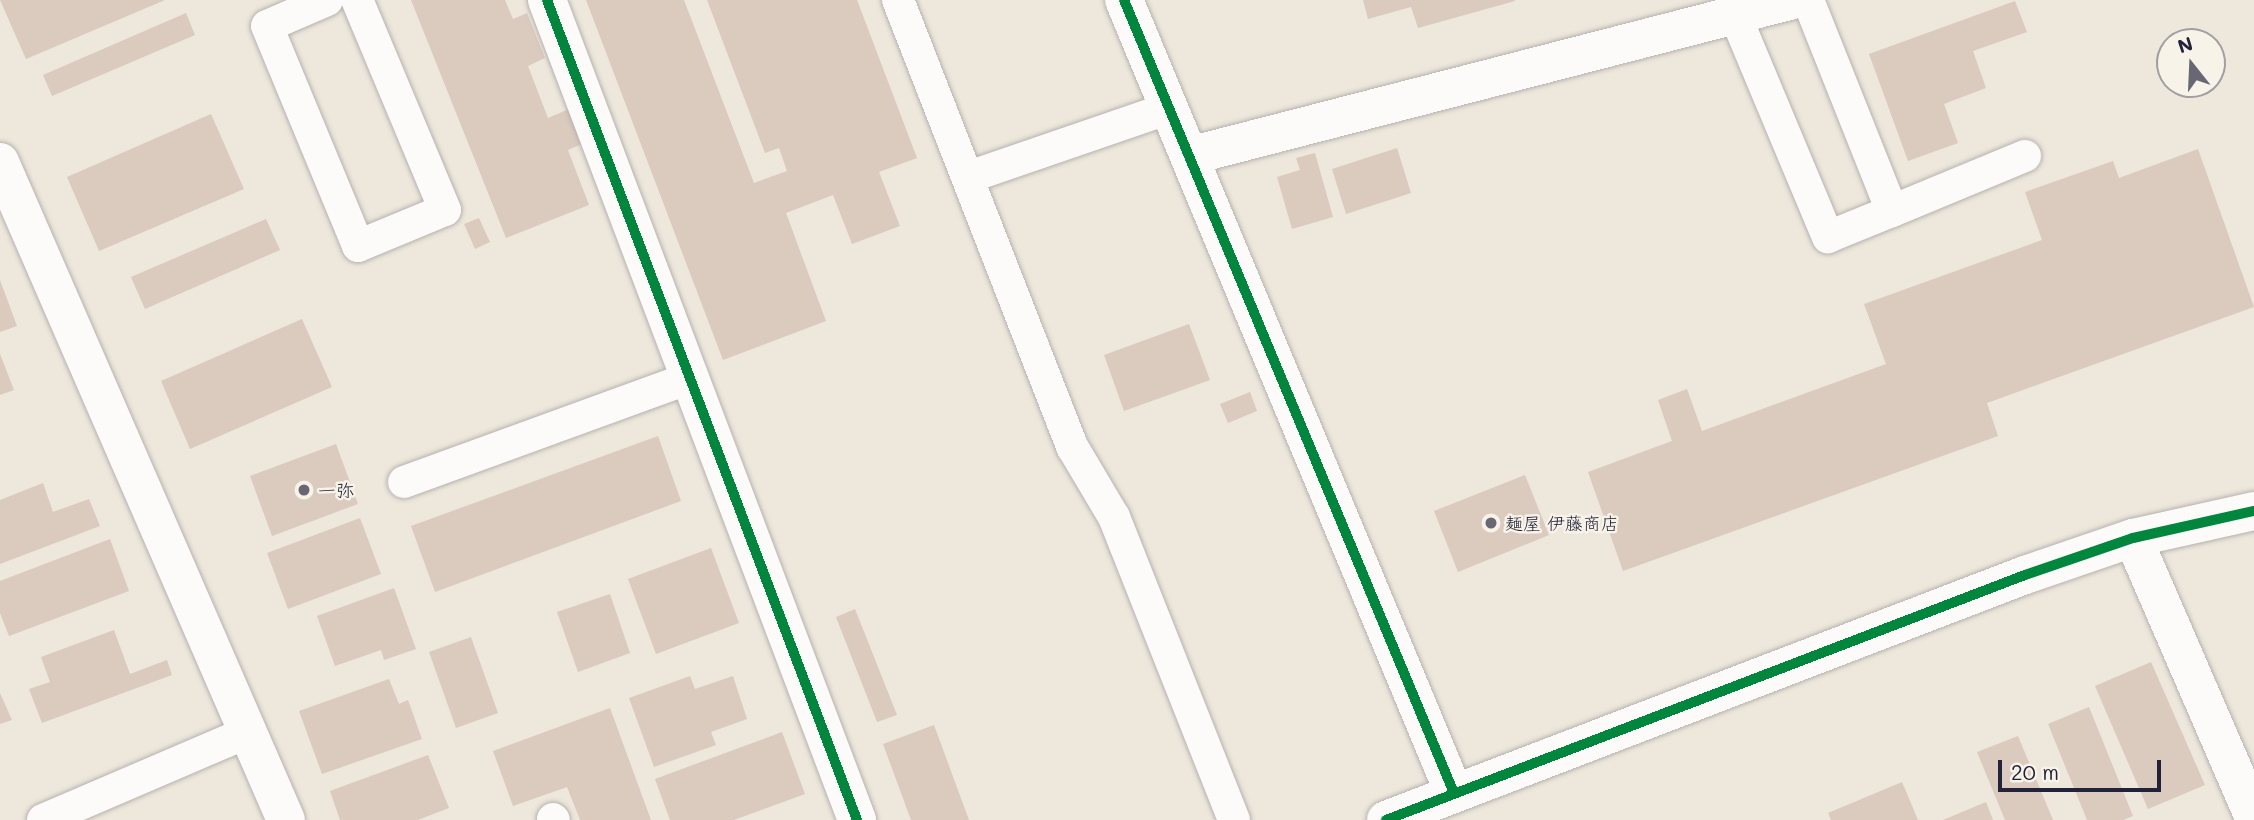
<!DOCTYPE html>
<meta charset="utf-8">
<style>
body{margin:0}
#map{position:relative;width:2254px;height:820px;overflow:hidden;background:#ede7dc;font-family:Mali,"Klee One",sans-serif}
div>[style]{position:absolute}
.building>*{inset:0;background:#dbcabe}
.roads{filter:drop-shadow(0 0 2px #b7b2ae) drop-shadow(0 0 2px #b7b2ae)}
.lane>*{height:32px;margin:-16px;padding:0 16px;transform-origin:16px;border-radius:16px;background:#fcfbfa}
.street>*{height:38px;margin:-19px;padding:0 19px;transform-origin:19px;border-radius:19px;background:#fcfbfa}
.secondary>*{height:38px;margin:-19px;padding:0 19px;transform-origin:19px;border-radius:19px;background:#fcfbfa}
.cycleway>*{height:10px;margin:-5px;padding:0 5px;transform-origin:5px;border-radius:5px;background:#00873e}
.dots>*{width:19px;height:19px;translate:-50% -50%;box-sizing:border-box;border:4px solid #f7f3e8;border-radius:50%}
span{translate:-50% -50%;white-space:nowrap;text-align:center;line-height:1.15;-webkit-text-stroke:5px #f7f3e8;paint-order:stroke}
.poi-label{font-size:18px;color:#22223b}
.left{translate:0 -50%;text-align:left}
.north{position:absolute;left:2156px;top:28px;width:70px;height:70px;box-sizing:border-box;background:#f7f3e8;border:2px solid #a29fa3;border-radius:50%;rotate:342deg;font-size:19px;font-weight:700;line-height:28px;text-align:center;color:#22223b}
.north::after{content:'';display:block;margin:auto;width:24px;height:32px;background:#696773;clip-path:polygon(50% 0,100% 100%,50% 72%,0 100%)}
.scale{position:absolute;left:1998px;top:760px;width:163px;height:32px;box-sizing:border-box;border:4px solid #22223b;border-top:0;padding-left:9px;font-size:21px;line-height:24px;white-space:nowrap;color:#22223b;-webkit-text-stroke:5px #f7f3e8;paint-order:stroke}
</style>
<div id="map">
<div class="building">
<i style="clip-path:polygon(0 0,165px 0,26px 59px)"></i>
<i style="clip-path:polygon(411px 0,505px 0,513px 19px,527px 13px,545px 58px,528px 66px,548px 118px,569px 109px,582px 144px,568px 150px,589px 205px,506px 238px)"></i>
<i style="clip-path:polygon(586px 0,684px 0,754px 183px,787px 171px,779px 148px,765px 153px,707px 0,857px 0,917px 158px,879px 172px,900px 226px,852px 244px,833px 195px,786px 213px,826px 321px,723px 360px)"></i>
<i style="clip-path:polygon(1363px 0,1515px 0,1515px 1px,1418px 28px,1411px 7px,1368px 19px)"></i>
<i style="clip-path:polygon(2015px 1px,2027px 32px,1973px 51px,1986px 88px,1944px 104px,1958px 143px,1908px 161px,1869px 54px)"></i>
<i style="clip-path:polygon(186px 13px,195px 35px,52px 96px,43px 75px)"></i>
<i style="clip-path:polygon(211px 114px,244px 189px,99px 251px,67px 177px)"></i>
<i style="clip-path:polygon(1397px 148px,1411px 193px,1346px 214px,1332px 169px)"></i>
<i style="clip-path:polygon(2198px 149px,2254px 307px,1987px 403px,1998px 436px,1623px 571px,1588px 472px,1672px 441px,1658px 400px,1687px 389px,1702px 431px,1886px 364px,1864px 304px,2042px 240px,2025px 192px,2113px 161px,2119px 178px)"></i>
<i style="clip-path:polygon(1315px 153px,1333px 217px,1292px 229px,1277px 177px,1300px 170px,1296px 158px)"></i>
<i style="clip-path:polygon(479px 218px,490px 242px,475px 249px,464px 224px)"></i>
<i style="clip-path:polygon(266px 219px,280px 250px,145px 309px,131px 277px)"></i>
<i style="clip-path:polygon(0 280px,17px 326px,0 332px)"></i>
<i style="clip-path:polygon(302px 319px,332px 387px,190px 449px,161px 381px)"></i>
<i style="clip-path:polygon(1189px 324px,1210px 380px,1124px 411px,1104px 355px)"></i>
<i style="clip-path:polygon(0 354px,14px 390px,0 395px)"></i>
<i style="clip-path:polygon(1250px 392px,1257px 411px,1228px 423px,1220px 404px)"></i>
<i style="clip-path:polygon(658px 436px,681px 501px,435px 592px,411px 526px)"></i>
<i style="clip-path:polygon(336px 444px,358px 504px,272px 536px,250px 476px)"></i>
<i style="clip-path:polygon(1525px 475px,1549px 535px,1458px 572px,1434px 511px)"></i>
<i style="clip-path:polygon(43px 483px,53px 512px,89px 499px,100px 526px,0 564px,0 500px)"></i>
<i style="clip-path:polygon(360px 518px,381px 574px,288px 609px,267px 553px)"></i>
<i style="clip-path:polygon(110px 539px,129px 591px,9px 636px,0 613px,0 581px)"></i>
<i style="clip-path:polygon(711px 548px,739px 623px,656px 654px,628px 579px)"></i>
<i style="clip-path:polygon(394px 588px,416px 649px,384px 660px,381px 650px,335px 666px,317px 616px)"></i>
<i style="clip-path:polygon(610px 594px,630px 653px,578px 672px,557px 612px)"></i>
<i style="clip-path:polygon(855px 609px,897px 715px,877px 722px,836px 617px)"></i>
<i style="clip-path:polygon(114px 630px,130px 674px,167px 660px,172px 675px,42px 723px,29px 689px,50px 682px,41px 657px)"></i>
<i style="clip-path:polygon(471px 637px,498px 713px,456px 728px,429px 652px)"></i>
<i style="clip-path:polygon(2151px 662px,2205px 785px,2148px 809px,2095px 686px)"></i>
<i style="clip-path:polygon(690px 676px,695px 689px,733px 676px,747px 719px,711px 732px,716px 745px,654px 767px,629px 698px)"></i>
<i style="clip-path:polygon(389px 679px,399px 704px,408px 700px,422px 739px,322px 774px,299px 711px)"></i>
<i style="clip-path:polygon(0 693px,12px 720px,0 724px)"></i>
<i style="clip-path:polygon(2089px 707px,2133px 816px,2123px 820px,2087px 820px,2048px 724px)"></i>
<i style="clip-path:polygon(610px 708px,651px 820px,580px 820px,567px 787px,513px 806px,493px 751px)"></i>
<i style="clip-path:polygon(934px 725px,969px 820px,911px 820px,883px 744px)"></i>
<i style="clip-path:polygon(782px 732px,805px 794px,734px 820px,670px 820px,655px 779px)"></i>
<i style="clip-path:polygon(2018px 736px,2053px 820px,2005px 820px,1977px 752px)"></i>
<i style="clip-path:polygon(428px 755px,449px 808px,418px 820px,340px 820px,330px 791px)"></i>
<i style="clip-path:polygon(1902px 782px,1918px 820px,1831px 820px,1828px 813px)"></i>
<i style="clip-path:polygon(1986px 802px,1993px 820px,1943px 820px)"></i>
</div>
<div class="roads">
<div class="lane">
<i style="left:327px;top:0;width:65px;rotate:156.6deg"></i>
<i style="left:267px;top:26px;width:238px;rotate:67.5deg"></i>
<i style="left:358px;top:246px;width:94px;rotate:-22.5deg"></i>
<i style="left:445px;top:210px;width:228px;rotate:-112.7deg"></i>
<i style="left:898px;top:0;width:481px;rotate:68.7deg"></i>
<i style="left:1073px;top:448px;width:80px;rotate:59.3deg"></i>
<i style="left:1114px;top:517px;width:326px;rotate:68.4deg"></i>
<i style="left:1735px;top:15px;width:241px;rotate:67.3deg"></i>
<i style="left:1828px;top:237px;width:69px;rotate:-22.1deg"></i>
<i style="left:1892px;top:211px;width:227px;rotate:-111.7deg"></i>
<i style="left:969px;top:177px;width:212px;rotate:-19deg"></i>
<i style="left:1892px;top:211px;width:144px;rotate:-22.5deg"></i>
<i style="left:404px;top:482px;width:307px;rotate:-20deg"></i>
<i style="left:553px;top:819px;width:1px;rotate:45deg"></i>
<i style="left:43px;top:820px;width:223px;rotate:-23.2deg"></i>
</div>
<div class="street">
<i style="left:547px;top:0;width:877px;rotate:69.29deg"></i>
<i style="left:1124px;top:0;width:859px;rotate:67.41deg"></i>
<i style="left:1189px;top:156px;width:624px;rotate:-14.48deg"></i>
<i style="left:0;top:162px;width:717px;rotate:66.51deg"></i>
<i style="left:2133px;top:538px;width:305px;rotate:66.6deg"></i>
</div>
<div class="secondary">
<i style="left:1386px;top:820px;width:684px;rotate:-20.98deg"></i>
<i style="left:2025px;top:575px;width:114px;rotate:-18.9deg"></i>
<i style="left:2133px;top:538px;width:124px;rotate:-12.6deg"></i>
</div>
</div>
<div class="cycleway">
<i style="left:547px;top:0;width:877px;rotate:69.29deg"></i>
<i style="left:1124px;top:0;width:859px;rotate:67.41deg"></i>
<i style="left:1386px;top:820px;width:684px;rotate:-20.98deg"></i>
<i style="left:2025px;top:575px;width:114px;rotate:-18.9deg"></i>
<i style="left:2133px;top:538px;width:124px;rotate:-12.6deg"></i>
</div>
<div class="dots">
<i style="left:304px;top:490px;background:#696773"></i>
<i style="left:1491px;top:523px;background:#696773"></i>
</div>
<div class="poi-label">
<span class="left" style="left:318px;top:490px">一弥</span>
<span class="left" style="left:1505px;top:523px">麺屋 伊藤商店</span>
</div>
<div class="north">N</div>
<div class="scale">20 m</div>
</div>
